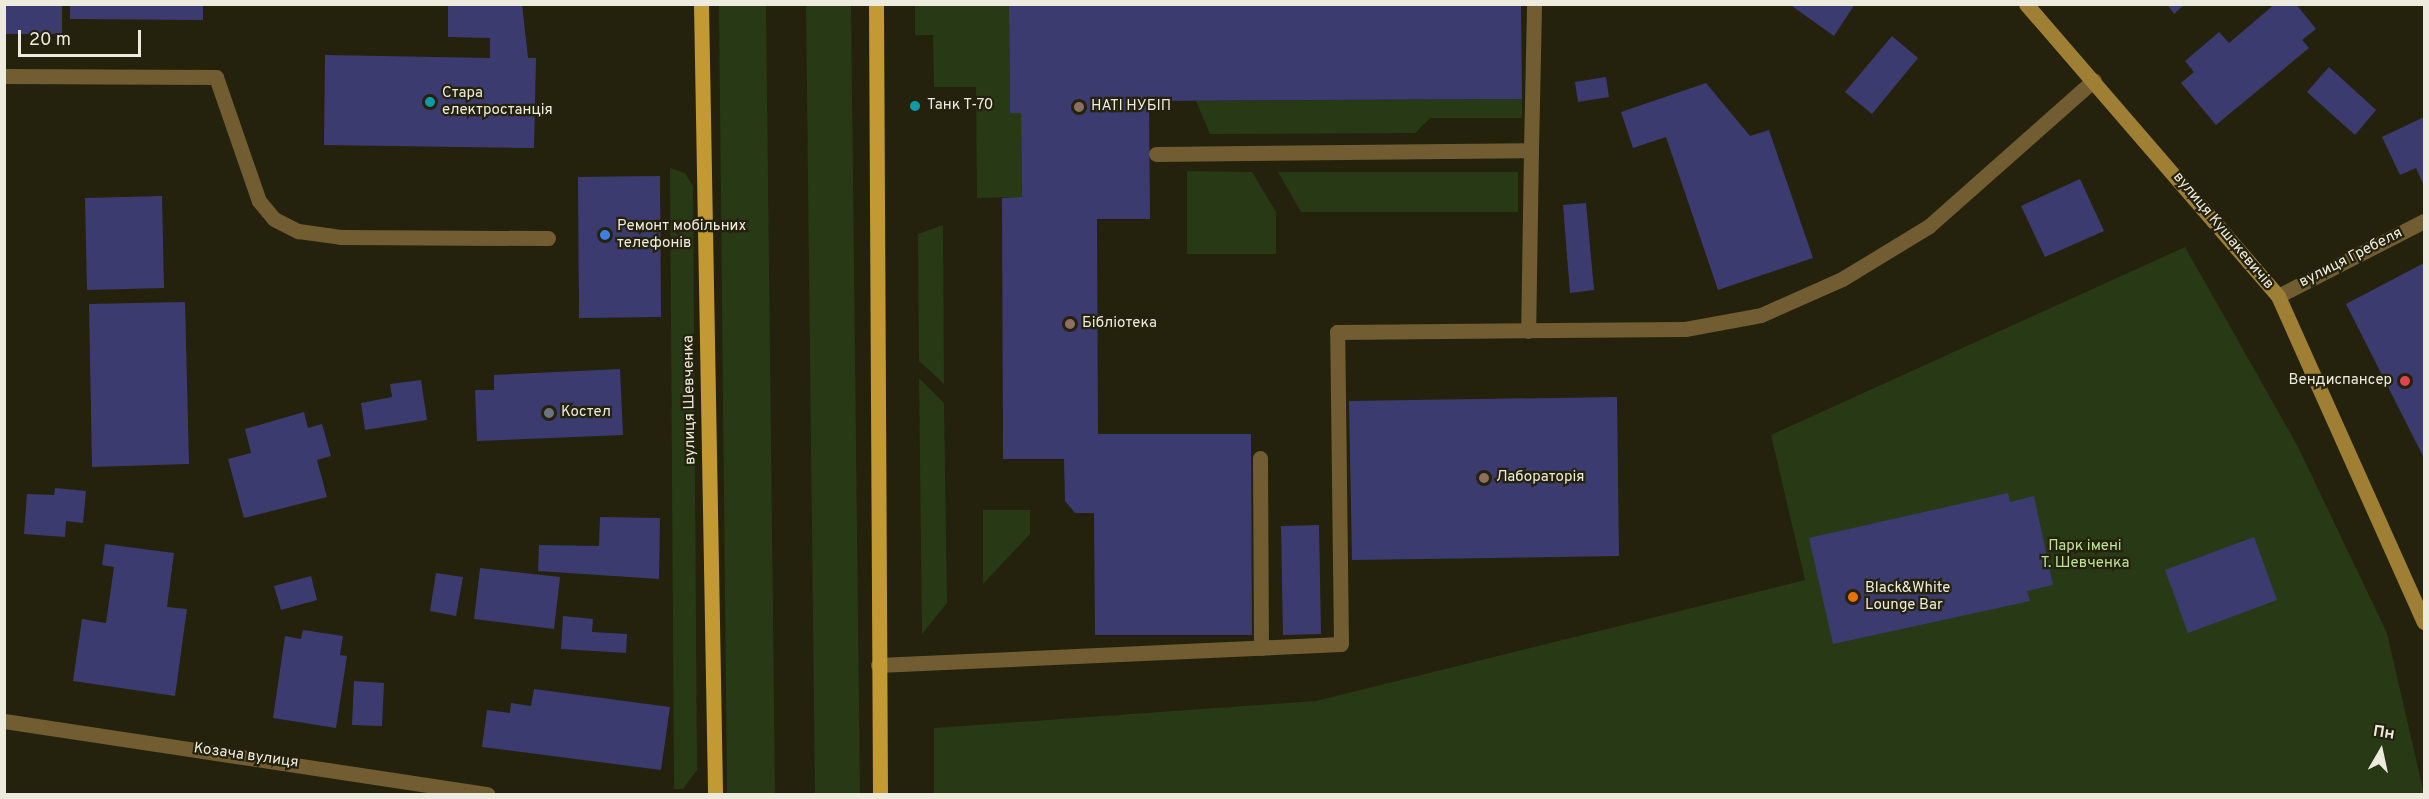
<!DOCTYPE html>
<meta charset="utf-8">
<style>
body{margin:0}
#map{position:relative;width:2429px;height:799px;overflow:hidden;background:#24210d;font-family:Overpass,sans-serif}
div>[style]{position:absolute}
.green>*{inset:0;background:#283915}
.building>*{inset:0;background:#3c3b70}
.lane>*{height:15px;margin:-7.5px;padding:0 7.5px;transform-origin:7.5px;border-radius:7.5px;background:#715d31}
.street>*{height:15px;margin:-7.5px;padding:0 7.5px;transform-origin:7.5px;border-radius:7.5px;background:#715d31}
.secondary>*{height:15px;margin:-7.5px;padding:0 7.5px;transform-origin:7.5px;border-radius:7.5px;background:#9f7f34}
.primary>*{height:15px;margin:-7.5px;padding:0 7.5px;transform-origin:7.5px;border-radius:7.5px;background:#c39933}
.dots>*{width:16px;height:16px;translate:-50% -50%;box-sizing:border-box;border:3px solid #24210d;border-radius:50%}
span{translate:-50% -50%;white-space:nowrap;text-align:center;line-height:1.15;-webkit-text-stroke:4.5px #24210d;paint-order:stroke}
.poi-label{font-size:15px;color:#edebde}
.left{translate:0 -50%;text-align:left}
.right{translate:-100% -50%;text-align:right}
.street-label{font-size:15px;color:#edebde}
.park-label{font-size:15px;color:#bae490}
.frame{position:absolute;inset:0;border:6px solid #edebde;pointer-events:none}
.north{position:absolute;left:2351px;top:721px;width:60px;height:60px;-webkit-text-stroke:4px #24210d;paint-order:stroke;rotate:9deg;font-size:16px;font-weight:700;line-height:24px;text-align:center;color:#edebde}
.north::after{content:'';display:block;margin:auto;width:21px;height:27px;background:#edebde;clip-path:polygon(50% 0,100% 100%,50% 72%,0 100%)}
.scale{position:absolute;left:18px;top:30px;width:123px;height:27px;box-sizing:border-box;border:3px solid #edebde;border-top:0;padding-left:8px;font-size:18px;line-height:21px;white-space:nowrap;color:#edebde;-webkit-text-stroke:4px #24210d;paint-order:stroke}
</style>
<div id="map">
<div class="green">
<i style="clip-path:polygon(719px 5px,766px 5px,775px 794px,727px 794px)"></i>
<i style="clip-path:polygon(806px 5px,851px 5px,860px 794px,815px 794px)"></i>
<i style="clip-path:polygon(915px 5px,1009px 5px,1010px 112px,1021px 113px,1022px 197px,977px 198px,976px 87px,934px 87px,933px 35px,915px 35px)"></i>
<i style="clip-path:polygon(1522px 99px,1522px 118px,1430px 118px,1415px 133px,1210px 134px,1196px 101px)"></i>
<i style="clip-path:polygon(670px 168px,685px 173px,693px 186px,697px 770px,683px 789px,674px 789px)"></i>
<i style="clip-path:polygon(1187px 171px,1252px 172px,1276px 212px,1276px 254px,1187px 254px)"></i>
<i style="clip-path:polygon(1278px 172px,1518px 172px,1518px 212px,1301px 212px)"></i>
<i style="clip-path:polygon(943px 225px,944px 384px,919px 361px,918px 234px)"></i>
<i style="clip-path:polygon(2185px 247px,2297px 445px,2387px 633px,2424px 794px,934px 794px,934px 728px,1316px 701px,1805px 580px,1771px 435px)"></i>
<i style="clip-path:polygon(919px 378px,944px 403px,947px 603px,922px 634px)"></i>
<i style="clip-path:polygon(983px 510px,1030px 510px,1030px 534px,983px 584px)"></i>
</div>
<div class="building">
<i style="clip-path:polygon(4px 4px,62px 4px,62px 34px,4px 34px)"></i>
<i style="clip-path:polygon(70px 4px,203px 4px,203px 20px,70px 19px)"></i>
<i style="clip-path:polygon(448px 4px,522px 4px,528px 58px,536px 58px,534px 148px,324px 145px,325px 55px,490px 58px,490px 38px,448px 37px)"></i>
<i style="clip-path:polygon(1009px 4px,1521px 4px,1522px 99px,1149px 101px,1150px 219px,1097px 219px,1098px 434px,1251px 434px,1252px 635px,1095px 635px,1094px 513px,1075px 513px,1065px 501px,1064px 459px,1003px 459px,1002px 198px,1022px 197px,1021px 113px,1010px 113px)"></i>
<i style="clip-path:polygon(1789px 4px,1855px 4px,1834px 36px)"></i>
<i style="clip-path:polygon(2167px 4px,2185px 4px,2174px 14px)"></i>
<i style="clip-path:polygon(2275px 4px,2296px 4px,2316px 29px,2302px 40px,2309px 48px,2216px 125px,2181px 83px,2194px 72px,2185px 61px,2219px 32px,2229px 43px)"></i>
<i style="clip-path:polygon(1892px 36px,1918px 58px,1872px 114px,1845px 92px)"></i>
<i style="clip-path:polygon(2329px 67px,2376px 110px,2355px 135px,2307px 92px)"></i>
<i style="clip-path:polygon(1606px 77px,1609px 97px,1578px 102px,1575px 82px)"></i>
<i style="clip-path:polygon(1706px 83px,1750px 136px,1769px 130px,1813px 258px,1718px 290px,1666px 137px,1633px 148px,1621px 112px)"></i>
<i style="clip-path:polygon(2424px 117px,2424px 186px,2416px 168px,2400px 175px,2382px 137px)"></i>
<i style="clip-path:polygon(660px 176px,661px 317px,579px 318px,578px 177px)"></i>
<i style="clip-path:polygon(2080px 179px,2104px 231px,2045px 257px,2021px 206px)"></i>
<i style="clip-path:polygon(162px 196px,164px 288px,87px 290px,85px 198px)"></i>
<i style="clip-path:polygon(1586px 203px,1594px 290px,1570px 293px,1563px 205px)"></i>
<i style="clip-path:polygon(2424px 263px,2424px 458px,2346px 304px)"></i>
<i style="clip-path:polygon(185px 302px,189px 464px,92px 467px,89px 304px)"></i>
<i style="clip-path:polygon(620px 369px,623px 435px,477px 441px,475px 390px,494px 390px,494px 375px)"></i>
<i style="clip-path:polygon(421px 380px,427px 420px,365px 430px,361px 403px,392px 397px,390px 384px)"></i>
<i style="clip-path:polygon(1617px 397px,1619px 556px,1352px 560px,1349px 401px)"></i>
<i style="clip-path:polygon(304px 412px,308px 428px,322px 424px,331px 456px,317px 460px,327px 497px,244px 518px,228px 459px,251px 453px,245px 429px)"></i>
<i style="clip-path:polygon(55px 488px,86px 491px,83px 523px,66px 521px,65px 537px,24px 534px,27px 494px,54px 495px)"></i>
<i style="clip-path:polygon(2008px 493px,2010px 502px,2034px 496px,2053px 585px,2027px 591px,2030px 601px,1833px 644px,1809px 538px)"></i>
<i style="clip-path:polygon(600px 517px,660px 518px,659px 579px,538px 571px,539px 545px,599px 546px)"></i>
<i style="clip-path:polygon(1319px 525px,1321px 634px,1283px 635px,1281px 526px)"></i>
<i style="clip-path:polygon(2254px 537px,2277px 600px,2188px 633px,2165px 570px)"></i>
<i style="clip-path:polygon(105px 544px,174px 553px,167px 607px,187px 609px,175px 696px,73px 681px,82px 619px,106px 623px,114px 567px,102px 565px)"></i>
<i style="clip-path:polygon(480px 568px,560px 577px,554px 629px,474px 619px)"></i>
<i style="clip-path:polygon(436px 573px,463px 577px,456px 616px,430px 611px)"></i>
<i style="clip-path:polygon(311px 576px,317px 600px,281px 610px,274px 586px)"></i>
<i style="clip-path:polygon(563px 616px,593px 619px,592px 632px,627px 634px,626px 653px,561px 649px)"></i>
<i style="clip-path:polygon(303px 630px,343px 636px,340px 655px,347px 656px,336px 728px,273px 718px,285px 636px,301px 639px)"></i>
<i style="clip-path:polygon(354px 681px,384px 683px,382px 726px,352px 725px)"></i>
<i style="clip-path:polygon(534px 689px,670px 707px,661px 770px,482px 747px,487px 710px,510px 713px,511px 703px,531px 706px)"></i>
</div>
<div class="lane">
<i style="left:4px;top:76px;width:212px;rotate:0.3deg"></i>
<i style="left:216px;top:77px;width:131px;rotate:70.9deg"></i>
<i style="left:259px;top:201px;width:23px;rotate:50deg"></i>
<i style="left:274px;top:219px;width:27px;rotate:27deg"></i>
<i style="left:298px;top:231px;width:43px;rotate:7.9deg"></i>
<i style="left:341px;top:237px;width:207px;rotate:0.3deg"></i>
<i style="left:1531px;top:150px;width:146px;rotate:-88.8deg"></i>
<i style="left:1156px;top:154px;width:375px;rotate:-0.6deg"></i>
<i style="left:1531px;top:150px;width:181px;rotate:90.9deg"></i>
<i style="left:1260px;top:458px;width:190px;rotate:89.7deg"></i>
<i style="left:878px;top:665px;width:463px;rotate:-2.6deg"></i>
<i style="left:1341px;top:644px;width:312px;rotate:-90.7deg"></i>
<i style="left:1337px;top:332px;width:348px;rotate:-0.5deg"></i>
<i style="left:1685px;top:329px;width:77px;rotate:-10.4deg"></i>
<i style="left:1761px;top:315px;width:89px;rotate:-24deg"></i>
<i style="left:1842px;top:279px;width:102px;rotate:-31.3deg"></i>
<i style="left:1929px;top:226px;width:220px;rotate:-41.5deg"></i>
</div>
<div class="street">
<i style="left:2278px;top:296px;width:164px;rotate:-27.2deg"></i>
<i style="left:4px;top:721px;width:489px;rotate:8.6deg"></i>
</div>
<div class="secondary">
<i style="left:2026px;top:4px;width:386px;rotate:49.2deg"></i>
<i style="left:2278px;top:296px;width:357px;rotate:65.9deg"></i>
</div>
<div class="primary">
<i style="left:701px;top:4px;width:790px;rotate:88.98deg"></i>
<i style="left:876px;top:4px;width:790px;rotate:89.71deg"></i>
</div>
<div class="dots">
<i style="left:430px;top:102px;background:#0f9aa8"></i>
<i style="left:915px;top:106px;background:#0f9aa8"></i>
<i style="left:1079px;top:107px;background:#8d6e63"></i>
<i style="left:605px;top:235px;background:#3f7fe0"></i>
<i style="left:1070px;top:324px;background:#8d6e63"></i>
<i style="left:2405px;top:381px;background:#e0444e"></i>
<i style="left:549px;top:413px;background:#6b7280"></i>
<i style="left:1484px;top:478px;background:#8d6e63"></i>
<i style="left:1853px;top:597px;background:#e8710a"></i>
</div>
<div class="poi-label">
<span class="left" style="left:442px;top:102px">Cтара<br>електростанція</span>
<span class="left" style="left:927px;top:106px">Танк Т-70</span>
<span class="left" style="left:1091px;top:107px">НАТІ НУБІП</span>
<span class="left" style="left:617px;top:235px">Ремонт мобільних<br>телефонів</span>
<span class="left" style="left:1082px;top:324px">Бібліотека</span>
<span class="right" style="left:2392px;top:381px">Вендиспансер</span>
<span class="left" style="left:561px;top:413px">Костел</span>
<span class="left" style="left:1496px;top:478px">Лабораторія</span>
<span class="left" style="left:1865px;top:597px">Black&amp;White<br>Lounge Bar</span>
</div>
<div class="street-label">
<span style="left:2223px;top:231px;rotate:50deg">вулиця Кушакевичів</span>
<span style="left:2351px;top:258px;rotate:-27deg">вулиця Гребеля</span>
<span style="left:690px;top:400px;rotate:-91deg">вулиця Шевченка</span>
<span style="left:246px;top:756px;rotate:8deg">Козача вулиця</span>
</div>
<div class="park-label">
<span style="left:2085px;top:555px">Парк імені<br>Т. Шевченка</span>
</div>
<div class="frame"></div>
<div class="north">Пн</div>
<div class="scale">20 m</div>
</div>
